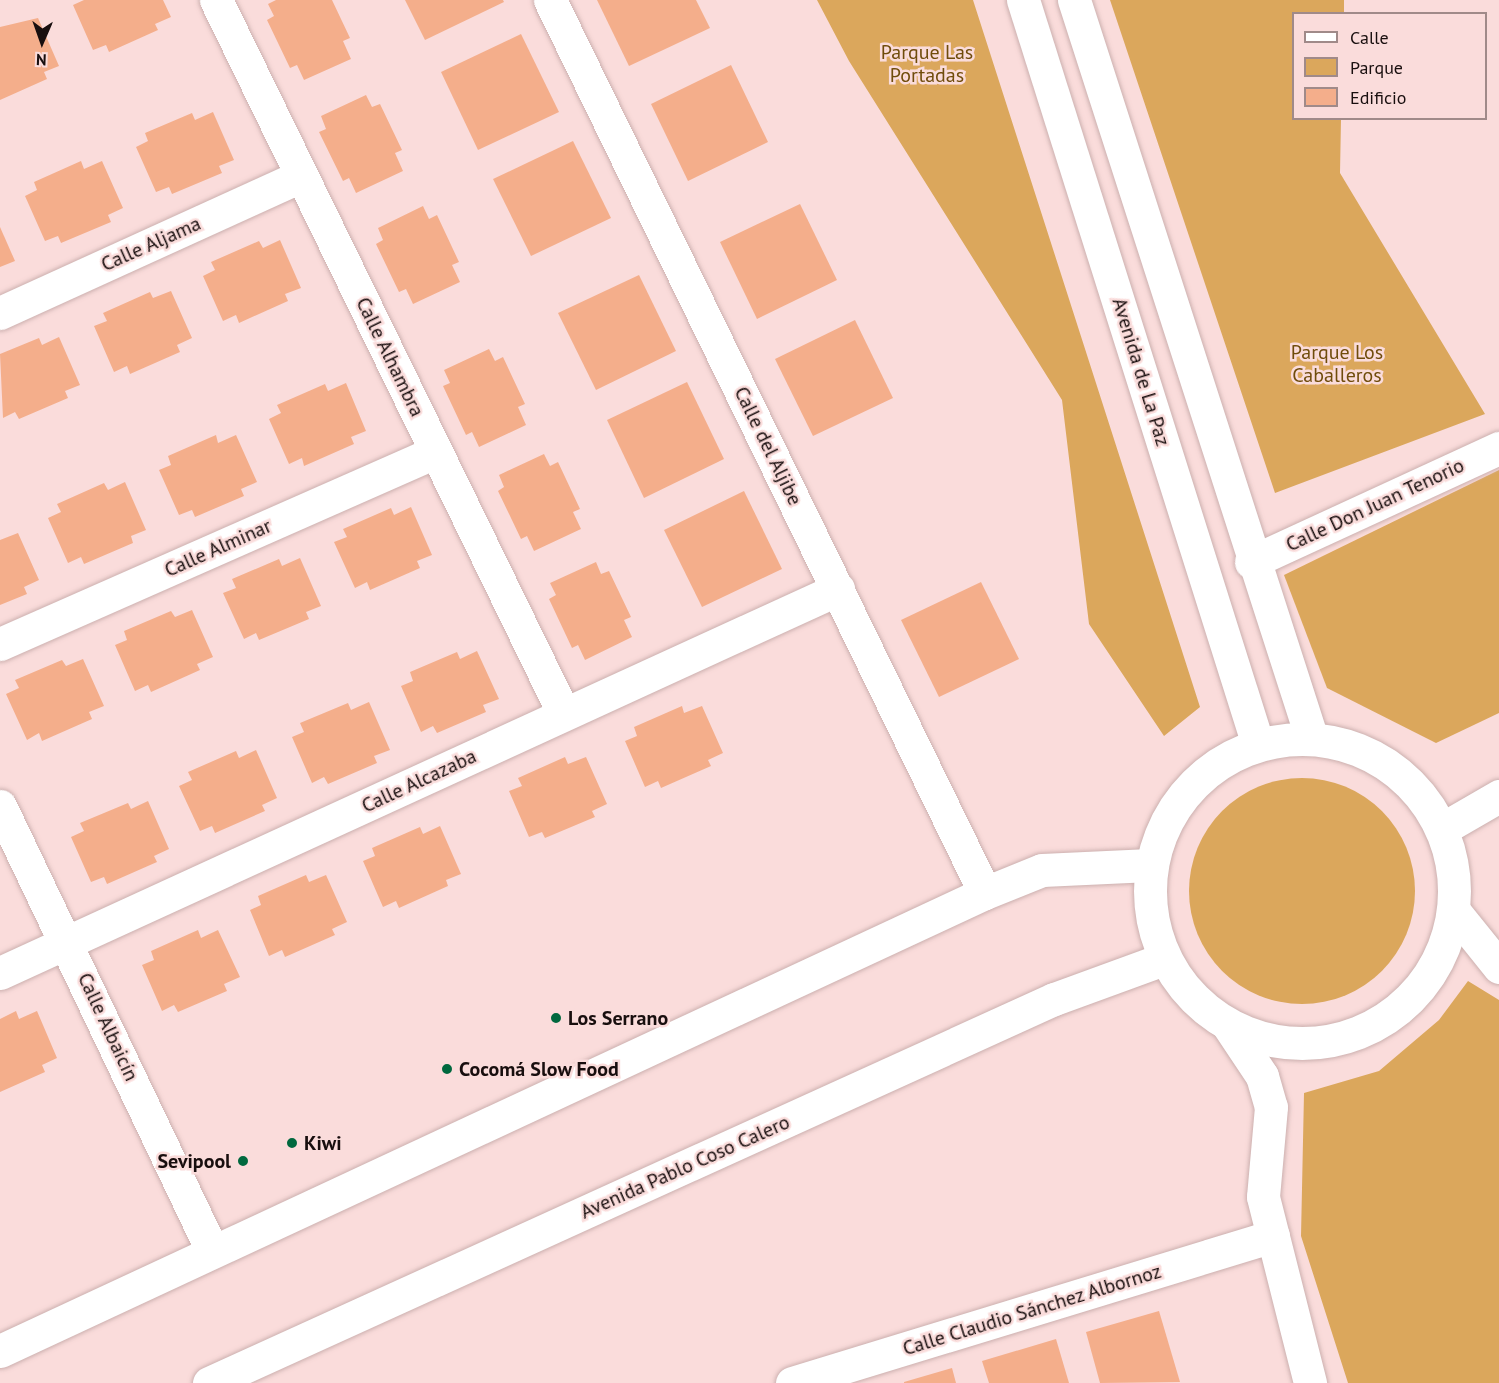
<!DOCTYPE html>
<meta charset="utf-8">
<style>
body{margin:0}
#map{position:relative;width:1499px;height:1383px;overflow:hidden;background:#fadcdb;font-family:"PT Sans",sans-serif}
div>[style]{position:absolute}
.green>*{inset:0;background:#dba75c}
.round{border-radius:50%}
.building>*{inset:0;background:#f4ae8b}
.roads{filter:drop-shadow(0 0 2px #ccb0af) drop-shadow(0 0 2px #ccb0af)}
.street>*{height:33px;margin:-16.5px;padding:0 16.5px;transform-origin:16.5px;border-radius:16.5px;background:#fff}
.secondary>*{height:33px;margin:-16.5px;padding:0 16.5px;transform-origin:16.5px;border-radius:16.5px;background:#fff}
.secondary>.ring{margin:-16.5px;padding:0;box-sizing:content-box;background:none;border:33px solid #fff;border-radius:50%}
.dots>*{width:16px;height:16px;translate:-50% -50%;box-sizing:border-box;border:3px solid #fadcdb;border-radius:50%}
span{translate:-50% -50%;white-space:nowrap;text-align:center;line-height:1.15;-webkit-text-stroke:5px #fadcdb;paint-order:stroke}
.park-label{font-size:20px;color:#704c0b}
.street-label{font-size:20px;color:#180e0e}
.poi-label{font-size:20px;color:#180e0e;font-weight:700}
.left{translate:0 -50%;text-align:left}
.right{translate:-100% -50%;text-align:right}
.legend{position:absolute;left:1292px;top:12px;width:195px;height:108px;box-sizing:border-box;background:#fadcdb;border:2px solid #a08a89;margin:0;padding:8px 10px;list-style:none;font-size:18px;color:#180e0e}
.legend li{display:flex;align-items:center;gap:12px;height:30px}
.legend b{width:30px;border:2px solid #a08a89}
.north{position:absolute;left:12px;top:12px;width:60px;height:60px;-webkit-text-stroke:4px #fadcdb;paint-order:stroke;rotate:182deg;font-size:16px;font-weight:700;line-height:24px;text-align:center;color:#180e0e}
.north::after{content:'';display:block;margin:auto;width:21px;height:27px;background:#180e0e;clip-path:polygon(50% 0,100% 100%,50% 72%,0 100%)}
</style>
<div id="map">
<div class="green">
<i style="clip-path:polygon(817px 0,973px 0,1200px 707px,1164px 736px,1089px 624px,1062px 400px,849px 61px)"></i>
<i style="clip-path:polygon(1110px 0,1344px 0,1344px 13px,1294px 14px,1294px 118px,1341px 119px,1340px 173px,1485px 414px,1275px 493px)"></i>
<i style="clip-path:polygon(1499px 470px,1499px 713px,1436px 743px,1327px 688px,1284px 575px)"></i>
<i class="round" style="left:1189px;top:778px;width:226px;height:226px"></i>
<i style="clip-path:polygon(1468px 981px,1499px 1000px,1499px 1383px,1348px 1383px,1301px 1236px,1304px 1093px,1379px 1071px,1439px 1020px)"></i>
</div>
<div class="building">
<i style="clip-path:polygon(84px 0,163px 0,171px 17px,155px 24px,158px 30px,109px 52px,106px 45px,93px 50px,73px 5px)"></i>
<i style="clip-path:polygon(276px 0,332px 0,350px 38px,343px 41px,351px 59px,304px 80px,297px 65px,290px 68px,267px 20px,274px 16px,268px 4px)"></i>
<i style="clip-path:polygon(405px 0,503px 0,504px 2px,425px 40px)"></i>
<i style="clip-path:polygon(597px 0,696px 0,710px 28px,629px 66px)"></i>
<i style="clip-path:polygon(38px 18px,59px 66px,44px 72px,47px 79px,0 100px,0 27px)"></i>
<i style="clip-path:polygon(521px 34px,559px 112px,478px 150px,441px 72px)"></i>
<i style="clip-path:polygon(731px 65px,768px 142px,688px 181px,651px 104px)"></i>
<i style="clip-path:polygon(366px 95px,372px 107px,380px 104px,402px 150px,395px 153px,403px 171px,356px 193px,349px 178px,343px 181px,319px 132px,326px 129px,321px 116px)"></i>
<i style="clip-path:polygon(213px 112px,234px 160px,219px 166px,222px 173px,172px 194px,169px 187px,156px 192px,136px 147px,148px 141px,145px 133px,192px 113px,195px 120px)"></i>
<i style="clip-path:polygon(573px 141px,611px 218px,531px 256px,493px 179px)"></i>
<i style="clip-path:polygon(81px 161px,84px 169px,102px 161px,123px 208px,108px 215px,111px 222px,61px 243px,58px 236px,45px 241px,25px 196px,37px 190px,34px 182px)"></i>
<i style="clip-path:polygon(800px 204px,837px 280px,757px 319px,720px 242px)"></i>
<i style="clip-path:polygon(423px 206px,429px 219px,437px 215px,459px 262px,452px 265px,460px 282px,413px 304px,406px 289px,399px 292px,376px 244px,383px 240px,378px 228px)"></i>
<i style="clip-path:polygon(0 227px,15px 261px,0 267px)"></i>
<i style="clip-path:polygon(280px 240px,301px 288px,285px 294px,288px 301px,239px 323px,236px 315px,223px 321px,203px 276px,215px 270px,211px 262px,259px 241px,263px 248px)"></i>
<i style="clip-path:polygon(639px 275px,676px 351px,596px 390px,558px 313px)"></i>
<i style="clip-path:polygon(171px 291px,192px 338px,177px 345px,180px 352px,130px 374px,127px 366px,114px 372px,94px 326px,107px 321px,103px 313px,150px 292px,153px 298px)"></i>
<i style="clip-path:polygon(855px 320px,893px 398px,813px 436px,775px 359px)"></i>
<i style="clip-path:polygon(59px 337px,80px 385px,65px 391px,68px 398px,19px 419px,15px 412px,3px 418px,0 354px,39px 338px,42px 345px)"></i>
<i style="clip-path:polygon(489px 349px,495px 361px,503px 357px,525px 404px,518px 407px,526px 425px,479px 447px,472px 432px,466px 435px,443px 386px,450px 383px,444px 370px)"></i>
<i style="clip-path:polygon(687px 382px,724px 459px,644px 498px,607px 420px)"></i>
<i style="clip-path:polygon(346px 383px,366px 431px,351px 437px,354px 444px,304px 466px,302px 458px,289px 464px,269px 419px,281px 413px,277px 405px,325px 384px,328px 391px)"></i>
<i style="clip-path:polygon(216px 435px,218px 443px,236px 435px,257px 482px,241px 489px,244px 496px,195px 517px,192px 510px,179px 515px,159px 470px,171px 465px,168px 456px)"></i>
<i style="clip-path:polygon(544px 454px,550px 466px,558px 462px,580px 509px,573px 512px,581px 529px,534px 551px,527px 536px,521px 539px,498px 491px,504px 487px,499px 475px)"></i>
<i style="clip-path:polygon(125px 482px,146px 530px,131px 536px,133px 543px,84px 564px,81px 557px,68px 563px,48px 518px,61px 512px,57px 504px,104px 483px,108px 490px)"></i>
<i style="clip-path:polygon(744px 491px,782px 569px,702px 607px,664px 530px)"></i>
<i style="clip-path:polygon(411px 507px,432px 555px,417px 561px,420px 568px,370px 590px,367px 582px,355px 588px,334px 542px,347px 537px,343px 529px,391px 508px,394px 515px)"></i>
<i style="clip-path:polygon(18px 533px,39px 580px,24px 587px,27px 594px,0 605px,0 540px)"></i>
<i style="clip-path:polygon(300px 558px,321px 606px,306px 612px,309px 619px,259px 640px,256px 633px,244px 639px,223px 593px,236px 588px,232px 579px,279px 559px,282px 566px)"></i>
<i style="clip-path:polygon(596px 562px,601px 574px,609px 571px,631px 617px,624px 620px,632px 637px,585px 660px,578px 645px,572px 648px,549px 599px,556px 595px,550px 583px)"></i>
<i style="clip-path:polygon(981px 582px,1019px 659px,939px 697px,901px 620px)"></i>
<i style="clip-path:polygon(192px 610px,213px 657px,197px 664px,200px 670px,151px 692px,148px 685px,135px 691px,115px 645px,127px 640px,124px 631px,171px 611px,175px 617px)"></i>
<i style="clip-path:polygon(477px 651px,499px 699px,483px 705px,486px 712px,437px 733px,433px 726px,421px 732px,401px 686px,413px 681px,410px 672px,457px 652px,460px 659px)"></i>
<i style="clip-path:polygon(83px 659px,104px 706px,89px 712px,92px 719px,42px 741px,39px 733px,27px 740px,6px 694px,19px 688px,15px 680px,62px 660px,66px 666px)"></i>
<i style="clip-path:polygon(369px 702px,390px 750px,374px 756px,377px 763px,328px 784px,324px 777px,312px 783px,292px 737px,304px 732px,300px 723px,348px 703px,351px 710px)"></i>
<i style="clip-path:polygon(682px 706px,684px 713px,702px 706px,723px 753px,708px 760px,711px 766px,661px 788px,658px 781px,645px 787px,625px 741px,637px 736px,634px 727px)"></i>
<i style="clip-path:polygon(256px 750px,277px 798px,262px 805px,265px 811px,215px 833px,212px 826px,200px 831px,179px 786px,192px 780px,188px 772px,236px 751px,239px 758px)"></i>
<i style="clip-path:polygon(565px 757px,568px 764px,586px 757px,607px 804px,592px 811px,595px 817px,545px 838px,542px 832px,529px 837px,509px 791px,522px 786px,518px 778px)"></i>
<i style="clip-path:polygon(148px 801px,169px 849px,154px 856px,157px 862px,107px 884px,104px 877px,91px 882px,71px 837px,84px 831px,80px 823px,128px 803px,131px 809px)"></i>
<i style="clip-path:polygon(440px 826px,461px 874px,446px 880px,448px 886px,399px 908px,396px 901px,383px 907px,363px 861px,375px 856px,372px 848px,420px 827px,423px 834px)"></i>
<i style="clip-path:polygon(306px 875px,309px 882px,326px 875px,347px 922px,332px 929px,335px 935px,285px 957px,282px 950px,269px 956px,250px 910px,261px 905px,258px 896px)"></i>
<i style="clip-path:polygon(198px 930px,201px 938px,218px 930px,240px 977px,224px 984px,227px 991px,178px 1012px,174px 1005px,162px 1011px,142px 965px,154px 960px,151px 951px)"></i>
<i style="clip-path:polygon(16px 1011px,19px 1019px,37px 1011px,57px 1058px,42px 1065px,45px 1072px,0 1092px,0 1019px)"></i>
<i style="clip-path:polygon(1159px 1311px,1180px 1382px,1100px 1383px,1086px 1332px)"></i>
<i style="clip-path:polygon(1056px 1339px,1069px 1383px,989px 1383px,982px 1361px)"></i>
<i style="clip-path:polygon(952px 1368px,956px 1383px,904px 1383px,904px 1382px)"></i>
</div>
<div class="roads">
<div class="street">
<i style="left:216px;top:0;width:794px;rotate:64.02deg"></i>
<i style="left:550px;top:0;width:993px;rotate:64.03deg"></i>
<i style="left:0;top:313px;width:331px;rotate:-24.5deg"></i>
<i style="left:1251px;top:562px;width:273px;rotate:-24.7deg"></i>
<i style="left:0;top:644px;width:476px;rotate:-23.8deg"></i>
<i style="left:0;top:806px;width:492px;rotate:64.5deg"></i>
<i style="left:0;top:973px;width:922px;rotate:-24.62deg"></i>
<i style="left:0;top:1351px;width:1086px;rotate:-24.94deg"></i>
<i style="left:985px;top:893px;width:61px;rotate:-22deg"></i>
<i style="left:1042px;top:870px;width:108px;rotate:-2.7deg"></i>
<i style="left:792px;top:1383px;width:503px;rotate:-16.99deg"></i>
</div>
<div class="secondary">
<i style="left:1023px;top:0;width:781px;rotate:72.49deg"></i>
<i style="left:1074px;top:0;width:776px;rotate:72.15deg"></i>
<i class="ring" style="left:1150px;top:739px;width:271px;height:271px"></i>
<i style="left:1442px;top:829px;width:66px;rotate:-30.1deg"></i>
<i style="left:1454px;top:911px;width:72px;rotate:51.2deg"></i>
<i style="left:1228px;top:1025px;width:61px;rotate:56.3deg"></i>
<i style="left:1262px;top:1076px;width:32px;rotate:74deg"></i>
<i style="left:1271px;top:1107px;width:90px;rotate:95.1deg"></i>
<i style="left:1263px;top:1197px;width:192px;rotate:75.8deg"></i>
<i style="left:209px;top:1383px;width:928px;rotate:-24.44deg"></i>
<i style="left:1054px;top:999px;width:117px;rotate:-20deg"></i>
</div>
</div>
<div class="dots">
<i style="left:556px;top:1018px;background:#00683e"></i>
<i style="left:447px;top:1069px;background:#00683e"></i>
<i style="left:292px;top:1143px;background:#00683e"></i>
<i style="left:243px;top:1161px;background:#00683e"></i>
</div>
<div class="park-label">
<span style="left:927px;top:64px">Parque Las<br>Portadas</span>
<span style="left:1337px;top:364px">Parque Los<br>Caballeros</span>
</div>
<div class="street-label">
<span style="left:151px;top:244px;rotate:-24deg">Calle Aljama</span>
<span style="left:390px;top:357px;rotate:64deg">Calle Alhambra</span>
<span style="left:1141px;top:372px;rotate:73deg">Avenida de La Paz</span>
<span style="left:768px;top:446px;rotate:64deg">Calle del Aljibe</span>
<span style="left:1375px;top:505px;rotate:-25deg">Calle Don Juan Tenorio</span>
<span style="left:218px;top:548px;rotate:-24deg">Calle Alminar</span>
<span style="left:419px;top:781px;rotate:-25deg">Calle Alcazaba</span>
<span style="left:108px;top:1027px;rotate:65deg">Calle Albaicín</span>
<span style="left:685px;top:1167px;rotate:-24deg">Avenida Pablo Coso Calero</span>
<span style="left:1032px;top:1310px;rotate:-17deg">Calle Claudio Sánchez Albornoz</span>
</div>
<div class="poi-label">
<span class="left" style="left:568px;top:1018px">Los Serrano</span>
<span class="left" style="left:459px;top:1069px">Cocomá Slow Food</span>
<span class="left" style="left:304px;top:1143px">Kiwi</span>
<span class="right" style="left:231px;top:1161px">Sevipool</span>
</div>
<ul class="legend">
<li><b style="height:8px;background:#fff"></b>Calle</li>
<li><b style="height:16px;background:#dba75c"></b>Parque</li>
<li><b style="height:16px;background:#f4ae8b"></b>Edificio</li>
</ul>
<div class="north">N</div>
</div>
